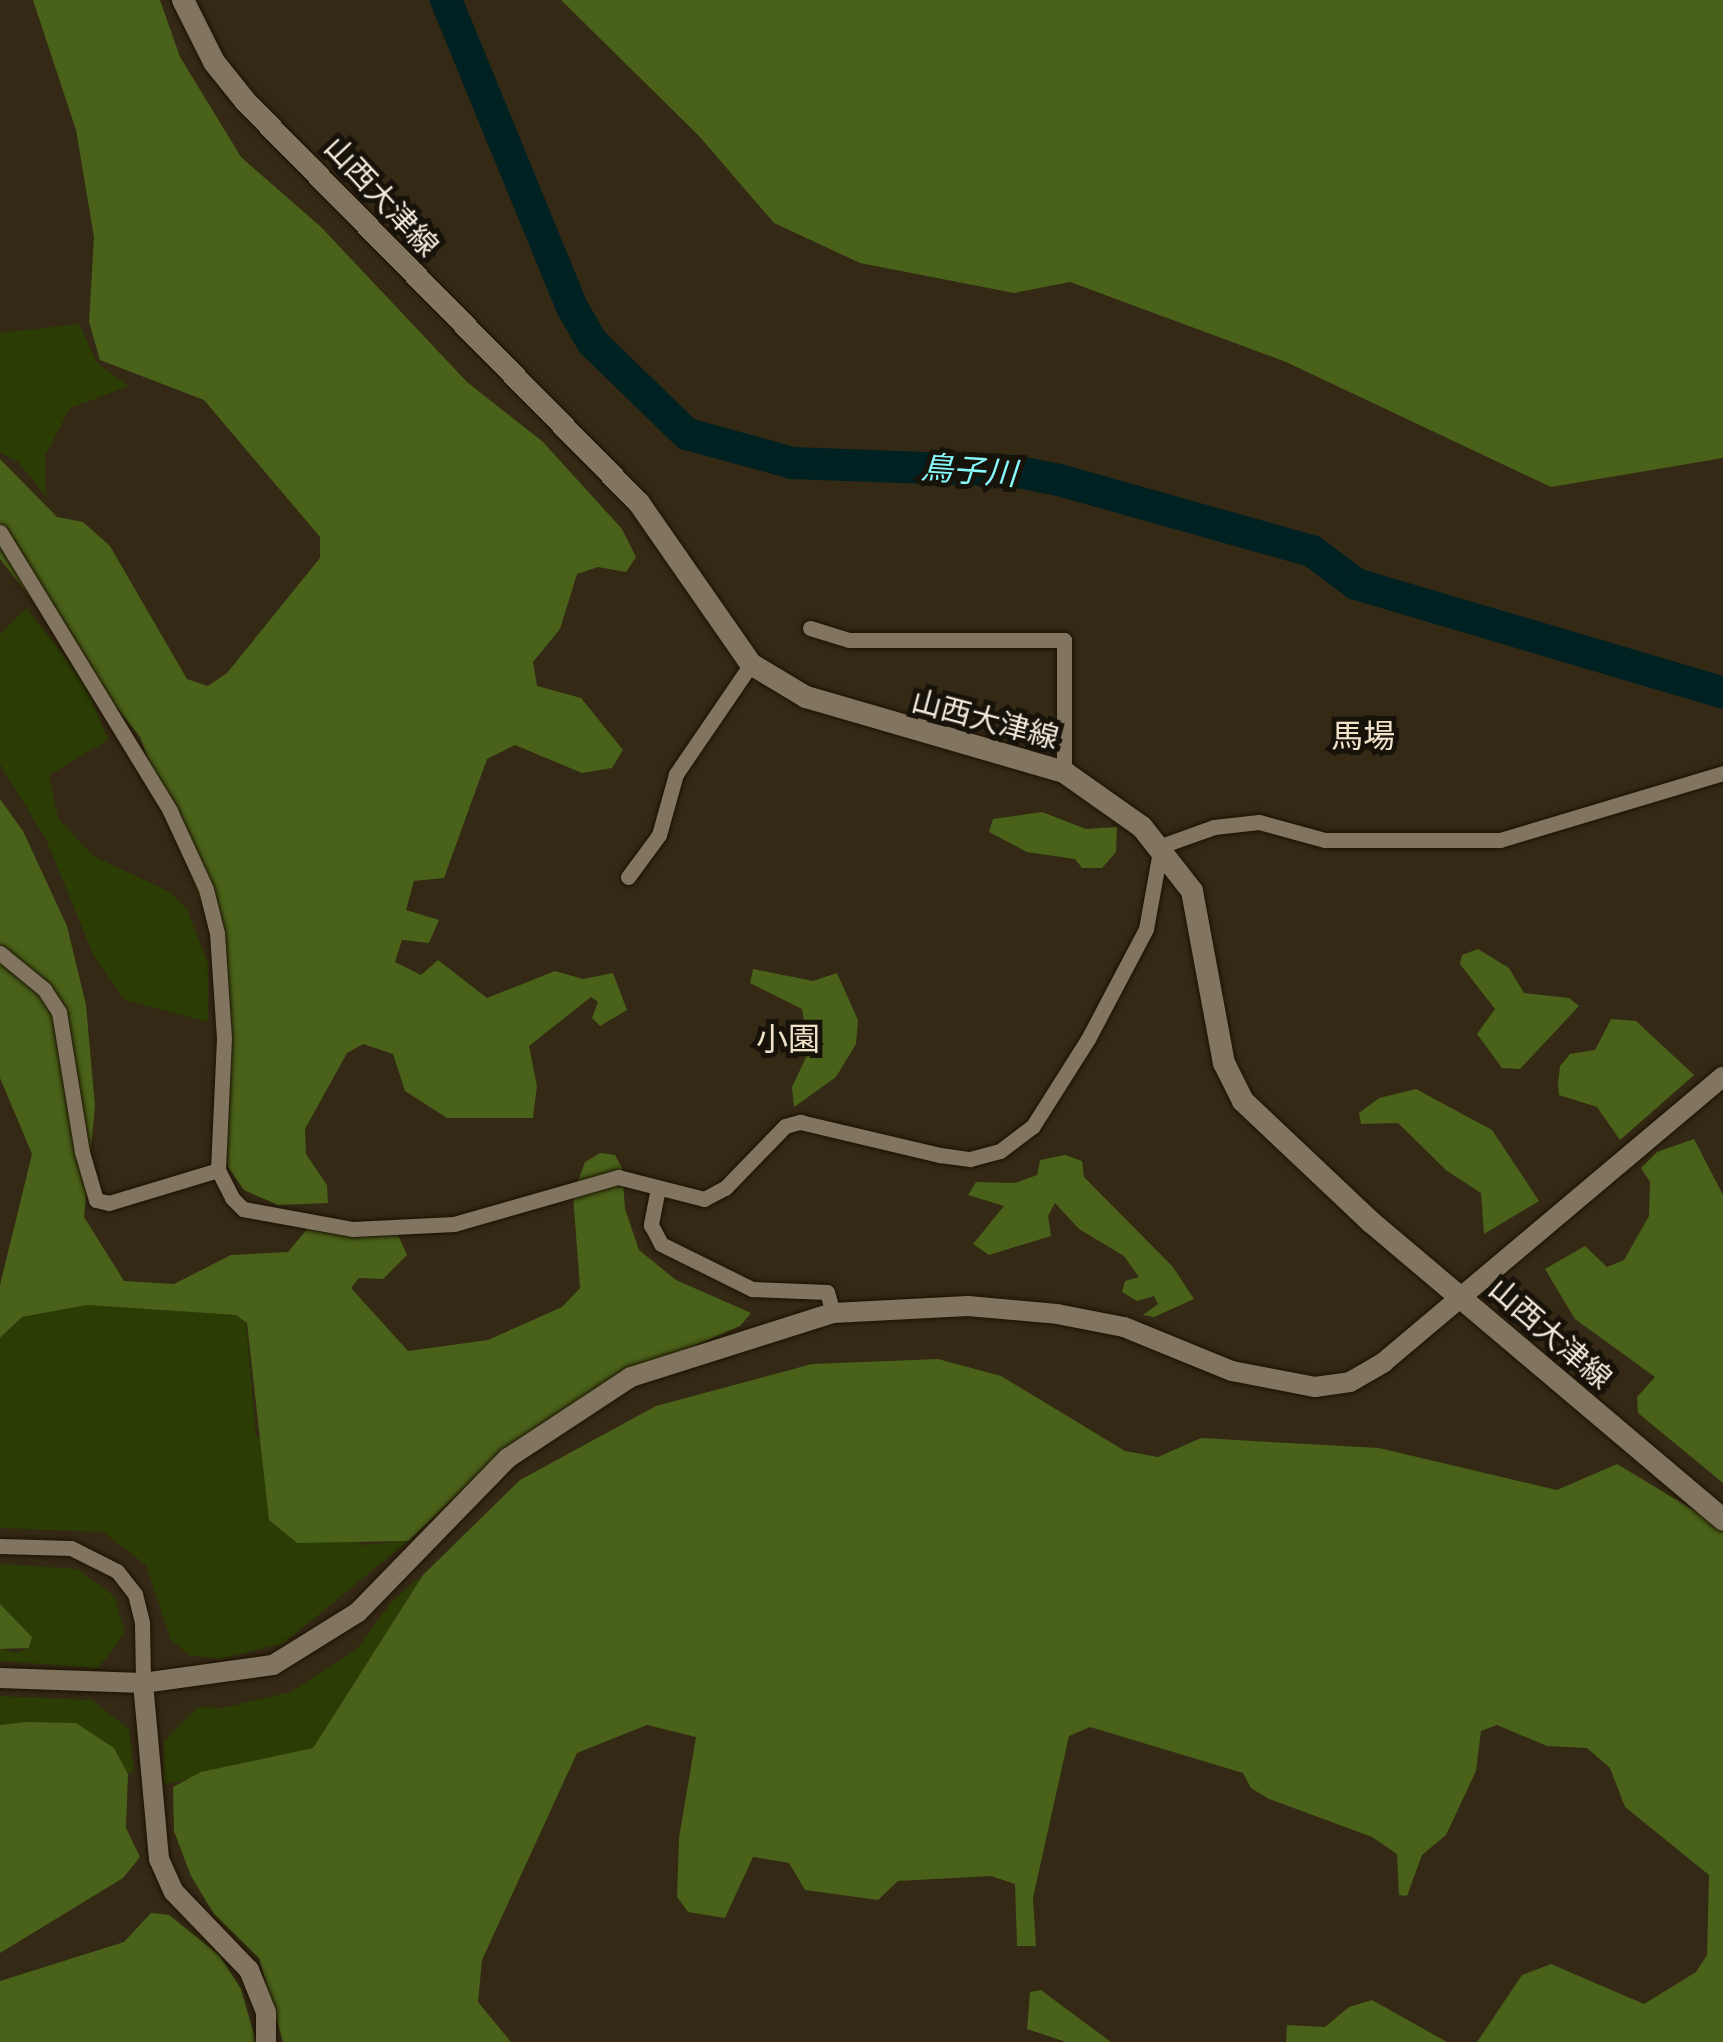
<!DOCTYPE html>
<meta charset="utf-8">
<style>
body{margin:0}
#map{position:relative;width:1723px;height:2042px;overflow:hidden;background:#342915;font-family:"DejaVu Sans","Noto Sans JP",sans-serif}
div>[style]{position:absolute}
.green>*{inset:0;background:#2b3c04}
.forest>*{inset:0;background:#496119}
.river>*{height:32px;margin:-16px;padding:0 16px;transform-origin:16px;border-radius:16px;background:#002122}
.roads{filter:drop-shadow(0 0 2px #1c1101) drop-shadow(0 0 2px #1c1101)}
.minor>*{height:15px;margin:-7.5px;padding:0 7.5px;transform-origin:7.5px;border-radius:7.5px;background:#82755f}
.tertiary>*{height:20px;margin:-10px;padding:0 10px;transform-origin:10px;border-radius:10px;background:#82755f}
.secondary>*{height:22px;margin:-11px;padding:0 11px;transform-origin:11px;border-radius:11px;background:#82755f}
span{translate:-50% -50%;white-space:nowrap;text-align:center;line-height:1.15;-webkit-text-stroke:10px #17120a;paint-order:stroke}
.street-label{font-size:30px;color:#f0e9dc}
.water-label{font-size:32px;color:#87fafd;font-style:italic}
.neighbourhood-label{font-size:32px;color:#f0e1c9}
</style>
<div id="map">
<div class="green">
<i style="clip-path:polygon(79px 324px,97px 363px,129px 386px,70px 408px,45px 456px,46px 496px,17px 461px,0 453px,0 333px)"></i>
<i style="clip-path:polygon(26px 608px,84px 681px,108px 740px,49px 775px,58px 818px,93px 856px,170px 892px,187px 909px,208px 964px,208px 1022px,125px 1000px,94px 957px,47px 841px,0 764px,0 635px)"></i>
<i style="clip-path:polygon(87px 1305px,236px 1315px,246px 1323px,256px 1435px,362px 1545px,408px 1541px,284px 1643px,221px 1659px,189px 1655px,171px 1640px,146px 1565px,103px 1532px,0 1528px,0 1338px,22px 1317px)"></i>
<i style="clip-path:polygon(0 1564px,77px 1569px,114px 1596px,125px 1633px,98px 1668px,0 1661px,0 1649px,17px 1653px,29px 1648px,32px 1638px,0 1604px)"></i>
<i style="clip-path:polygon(423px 1575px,313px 1748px,164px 1785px,164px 1741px,198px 1707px,223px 1708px,290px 1692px,356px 1650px,393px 1600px)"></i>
<i style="clip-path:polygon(0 1696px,92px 1700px,129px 1729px,134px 1771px,128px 1774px,114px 1748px,0 1725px)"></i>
</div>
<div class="forest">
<i style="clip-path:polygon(33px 0,160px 0,180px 57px,241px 157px,321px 227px,467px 382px,543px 442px,622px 529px,636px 557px,626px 572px,598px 567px,577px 574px,560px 629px,533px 662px,537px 686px,581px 698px,623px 750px,612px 768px,582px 773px,515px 745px,487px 759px,444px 878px,414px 881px,406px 910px,439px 920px,429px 943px,402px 940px,395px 962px,421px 975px,438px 960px,487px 998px,555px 971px,583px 979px,613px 973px,627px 1010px,600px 1026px,592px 1018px,598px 1002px,591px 997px,529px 1046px,537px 1086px,533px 1118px,447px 1118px,405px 1091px,393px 1054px,363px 1044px,347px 1053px,305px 1129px,306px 1154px,327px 1185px,328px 1203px,278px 1205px,244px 1190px,228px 1167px,225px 1090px,232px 1042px,227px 1009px,208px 921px,140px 737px,0 559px,0 459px,57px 517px,83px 522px,110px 546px,187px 679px,208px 686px,227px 673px,320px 558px,320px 537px,204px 400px,100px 360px,89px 322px,94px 237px,76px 130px)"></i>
<i style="clip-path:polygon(561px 0,1723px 0,1723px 458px,1551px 487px,1286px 362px,1070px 282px,1014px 293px,860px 263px,774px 223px,700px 137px)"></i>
<i style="clip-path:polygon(0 799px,23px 831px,67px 926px,86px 1005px,95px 1106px,84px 1217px,124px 1281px,174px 1284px,231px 1255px,288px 1252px,308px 1228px,394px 1226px,407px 1255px,383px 1279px,359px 1278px,351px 1288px,408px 1351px,488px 1340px,562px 1307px,580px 1288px,573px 1195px,585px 1162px,600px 1153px,615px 1155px,622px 1168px,625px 1209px,639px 1250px,676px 1280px,751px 1313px,740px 1326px,675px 1354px,503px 1451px,408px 1541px,297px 1543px,269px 1520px,247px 1323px,236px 1315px,87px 1305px,22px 1317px,0 1338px,0 1285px,32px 1154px,0 1078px)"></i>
<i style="clip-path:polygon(1042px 812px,1086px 829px,1117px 827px,1116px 852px,1102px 868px,1082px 868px,1075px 859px,1027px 852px,989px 832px,993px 819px)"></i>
<i style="clip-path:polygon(1478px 949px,1509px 968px,1524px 993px,1569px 998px,1579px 1006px,1520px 1069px,1502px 1068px,1477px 1034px,1495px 1009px,1460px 964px,1462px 955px)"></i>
<i style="clip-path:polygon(753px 969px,813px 981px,837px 973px,858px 1020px,856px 1044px,836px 1077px,794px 1107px,792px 1087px,809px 1051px,802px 1009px,750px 983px)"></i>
<i style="clip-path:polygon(1611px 1019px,1636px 1021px,1694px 1075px,1620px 1140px,1597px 1107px,1559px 1095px,1558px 1085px,1560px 1066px,1570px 1054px,1595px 1050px)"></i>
<i style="clip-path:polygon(1416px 1089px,1492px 1130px,1539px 1201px,1484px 1234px,1481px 1193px,1447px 1171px,1398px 1123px,1361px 1124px,1359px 1113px,1379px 1098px)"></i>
<i style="clip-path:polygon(1694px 1139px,1723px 1195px,1723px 1483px,1638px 1413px,1637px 1397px,1655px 1377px,1575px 1319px,1545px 1269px,1585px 1246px,1607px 1267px,1624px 1260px,1649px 1216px,1650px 1182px,1641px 1168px,1657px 1152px)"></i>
<i style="clip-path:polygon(1065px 1155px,1082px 1161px,1084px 1177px,1173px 1267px,1194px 1299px,1154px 1317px,1143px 1315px,1158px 1304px,1154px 1296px,1137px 1301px,1122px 1292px,1125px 1281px,1139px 1277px,1124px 1256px,1079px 1229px,1055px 1203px,1048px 1216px,1051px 1236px,989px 1255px,973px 1244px,1004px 1206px,968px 1195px,976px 1182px,1015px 1183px,1037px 1175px,1040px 1160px)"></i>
<i style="clip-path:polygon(938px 1359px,1001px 1376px,1125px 1451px,1158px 1457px,1201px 1438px,1379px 1448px,1557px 1490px,1617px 1464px,1723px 1528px,1723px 2042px,1477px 2042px,1522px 1975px,1551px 1964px,1644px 2004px,1696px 1972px,1707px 1955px,1709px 1875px,1625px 1807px,1610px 1768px,1587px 1748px,1547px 1746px,1497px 1725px,1481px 1731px,1476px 1771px,1446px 1835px,1422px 1855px,1407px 1896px,1399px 1895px,1397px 1854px,1372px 1837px,1269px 1799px,1251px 1788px,1243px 1773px,1090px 1727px,1069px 1736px,1033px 1898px,1036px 1946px,1017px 1946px,1015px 1884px,991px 1876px,898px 1881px,878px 1900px,805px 1890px,789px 1863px,753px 1857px,725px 1918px,688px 1912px,677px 1897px,679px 1838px,696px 1737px,647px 1725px,577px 1753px,482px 1960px,478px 2002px,511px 2042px,283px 2042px,259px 1958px,214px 1914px,191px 1876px,174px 1831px,173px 1787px,201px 1772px,313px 1748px,423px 1575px,520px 1480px,656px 1406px,812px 1364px)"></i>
<i style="clip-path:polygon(0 1604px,32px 1637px,29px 1648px,0 1649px)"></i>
<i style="clip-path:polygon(27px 1722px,76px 1723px,114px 1748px,128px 1774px,126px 1828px,140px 1857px,123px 1878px,0 1953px,0 1725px)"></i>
<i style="clip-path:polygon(151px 1913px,169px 1915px,219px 1955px,241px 1989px,256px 2042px,0 2042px,0 1981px,124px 1942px)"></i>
<i style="clip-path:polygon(1041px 1990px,1061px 2005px,1111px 2042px,1066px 2042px,1027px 2029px,1030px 1992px)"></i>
<i style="clip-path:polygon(1372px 2000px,1447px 2042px,1286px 2042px,1287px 2025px,1325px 2027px,1349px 2007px)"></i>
</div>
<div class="river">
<i style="left:446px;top:0;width:334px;rotate:67.7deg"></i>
<i style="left:573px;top:309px;width:39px;rotate:60deg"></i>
<i style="left:593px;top:343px;width:131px;rotate:44.1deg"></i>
<i style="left:687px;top:434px;width:109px;rotate:15.4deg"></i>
<i style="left:792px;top:463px;width:222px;rotate:2.1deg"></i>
<i style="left:1014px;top:471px;width:46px;rotate:11.3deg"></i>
<i style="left:1059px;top:480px;width:263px;rotate:15.7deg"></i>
<i style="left:1312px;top:551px;width:55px;rotate:36.9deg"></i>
<i style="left:1356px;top:584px;width:383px;rotate:16.5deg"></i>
</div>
<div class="roads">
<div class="minor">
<i style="left:0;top:532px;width:327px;rotate:58.6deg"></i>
<i style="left:170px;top:811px;width:86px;rotate:65.2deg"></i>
<i style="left:206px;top:889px;width:45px;rotate:76deg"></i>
<i style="left:217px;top:933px;width:105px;rotate:86.2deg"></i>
<i style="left:224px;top:1038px;width:132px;rotate:92.6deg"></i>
<i style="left:218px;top:1170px;width:31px;rotate:63deg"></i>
<i style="left:232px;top:1198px;width:16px;rotate:45deg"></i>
<i style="left:243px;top:1209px;width:112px;rotate:10.3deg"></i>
<i style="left:353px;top:1229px;width:101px;rotate:-2.8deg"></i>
<i style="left:454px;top:1224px;width:171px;rotate:-16deg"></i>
<i style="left:618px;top:1177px;width:89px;rotate:14.3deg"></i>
<i style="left:704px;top:1199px;width:24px;rotate:-28deg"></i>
<i style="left:725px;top:1188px;width:86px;rotate:-45.9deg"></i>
<i style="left:785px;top:1126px;width:16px;rotate:-15deg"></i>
<i style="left:800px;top:1122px;width:144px;rotate:13.3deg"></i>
<i style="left:940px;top:1155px;width:30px;rotate:8deg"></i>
<i style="left:970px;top:1159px;width:31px;rotate:-15deg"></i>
<i style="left:1000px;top:1151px;width:41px;rotate:-37.1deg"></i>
<i style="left:1033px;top:1126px;width:103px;rotate:-57.7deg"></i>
<i style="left:1088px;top:1039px;width:124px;rotate:-62.2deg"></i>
<i style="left:1146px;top:929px;width:84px;rotate:-79.8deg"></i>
<i style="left:1161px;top:846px;width:56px;rotate:-19.7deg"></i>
<i style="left:1214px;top:827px;width:45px;rotate:-6.3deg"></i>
<i style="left:1259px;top:822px;width:68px;rotate:15.3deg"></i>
<i style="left:1325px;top:840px;width:175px"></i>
<i style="left:1500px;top:840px;width:233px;rotate:-16.7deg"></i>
<i style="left:810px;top:628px;width:41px;rotate:17.1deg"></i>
<i style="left:849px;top:640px;width:215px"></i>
<i style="left:1064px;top:640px;width:132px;rotate:90deg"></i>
<i style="left:628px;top:877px;width:52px;rotate:-53.6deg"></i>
<i style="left:659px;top:835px;width:63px;rotate:-74.4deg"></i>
<i style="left:676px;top:774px;width:133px;rotate:-55.7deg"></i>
<i style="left:0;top:953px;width:57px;rotate:39.3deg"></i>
<i style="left:44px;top:989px;width:27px;rotate:57deg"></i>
<i style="left:59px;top:1012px;width:142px;rotate:80.7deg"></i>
<i style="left:82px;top:1152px;width:50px;rotate:73.7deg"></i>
<i style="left:96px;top:1200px;width:13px;rotate:13deg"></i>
<i style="left:109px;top:1203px;width:114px;rotate:-16.8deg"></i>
<i style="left:658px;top:1188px;width:38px;rotate:101deg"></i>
<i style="left:651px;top:1225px;width:21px;rotate:62deg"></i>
<i style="left:661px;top:1244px;width:102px;rotate:26.3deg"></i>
<i style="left:752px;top:1289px;width:75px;rotate:2.3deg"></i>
<i style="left:827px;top:1292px;width:22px;rotate:74deg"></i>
<i style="left:0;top:1546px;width:71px;rotate:1.6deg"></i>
<i style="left:71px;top:1548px;width:51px;rotate:26.6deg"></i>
<i style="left:117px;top:1571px;width:29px;rotate:52deg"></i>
<i style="left:135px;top:1594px;width:30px;rotate:76deg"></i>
<i style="left:142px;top:1623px;width:60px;rotate:89deg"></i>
</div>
<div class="tertiary">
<i style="left:0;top:1678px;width:143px;rotate:2deg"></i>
<i style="left:143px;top:1683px;width:131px;rotate:-7.9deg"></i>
<i style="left:273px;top:1665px;width:100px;rotate:-31.9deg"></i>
<i style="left:358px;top:1612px;width:215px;rotate:-45.8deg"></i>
<i style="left:508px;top:1458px;width:147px;rotate:-33.4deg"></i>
<i style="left:631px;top:1377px;width:212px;rotate:-17.6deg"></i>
<i style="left:833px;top:1313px;width:135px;rotate:-3deg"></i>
<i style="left:968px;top:1306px;width:89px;rotate:5.1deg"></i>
<i style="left:1057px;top:1314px;width:68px;rotate:11deg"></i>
<i style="left:1124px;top:1327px;width:117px;rotate:22.2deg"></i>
<i style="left:1232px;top:1371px;width:85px;rotate:10.9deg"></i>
<i style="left:1315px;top:1387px;width:35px;rotate:-8deg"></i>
<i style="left:1350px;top:1382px;width:39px;rotate:-30deg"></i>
<i style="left:1384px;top:1362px;width:443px;rotate:-40.1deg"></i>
<i style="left:143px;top:1683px;width:177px;rotate:84.8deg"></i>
<i style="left:159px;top:1859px;width:36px;rotate:66deg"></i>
<i style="left:174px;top:1892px;width:108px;rotate:46.1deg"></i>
<i style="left:249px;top:1970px;width:45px;rotate:68deg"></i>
<i style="left:266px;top:2012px;width:30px;rotate:90deg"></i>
</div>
<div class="secondary">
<i style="left:183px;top:0;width:69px;rotate:63.4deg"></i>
<i style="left:214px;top:62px;width:51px;rotate:51.3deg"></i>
<i style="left:246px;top:102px;width:561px;rotate:45.58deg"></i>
<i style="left:639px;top:503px;width:196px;rotate:55.2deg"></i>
<i style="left:751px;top:664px;width:64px;rotate:31deg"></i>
<i style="left:806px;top:697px;width:269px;rotate:16.2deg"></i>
<i style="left:1064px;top:772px;width:95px;rotate:35.2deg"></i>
<i style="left:1142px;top:827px;width:81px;rotate:52deg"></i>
<i style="left:1192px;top:891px;width:175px;rotate:79.5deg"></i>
<i style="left:1224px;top:1063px;width:42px;rotate:63.4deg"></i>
<i style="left:1243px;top:1101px;width:176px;rotate:43.4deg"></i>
<i style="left:1371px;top:1222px;width:461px;rotate:40.2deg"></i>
</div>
</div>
<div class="street-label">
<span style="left:381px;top:197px;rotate:47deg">山西大津線</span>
<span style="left:985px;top:720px;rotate:15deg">山西大津線</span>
<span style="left:1550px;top:1334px;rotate:41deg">山西大津線</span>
</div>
<div class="water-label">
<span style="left:969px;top:471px;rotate:4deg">鳥子川</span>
</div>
<div class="neighbourhood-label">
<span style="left:1363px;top:736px">馬場</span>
<span style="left:788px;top:1039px">小園</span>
</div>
</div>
